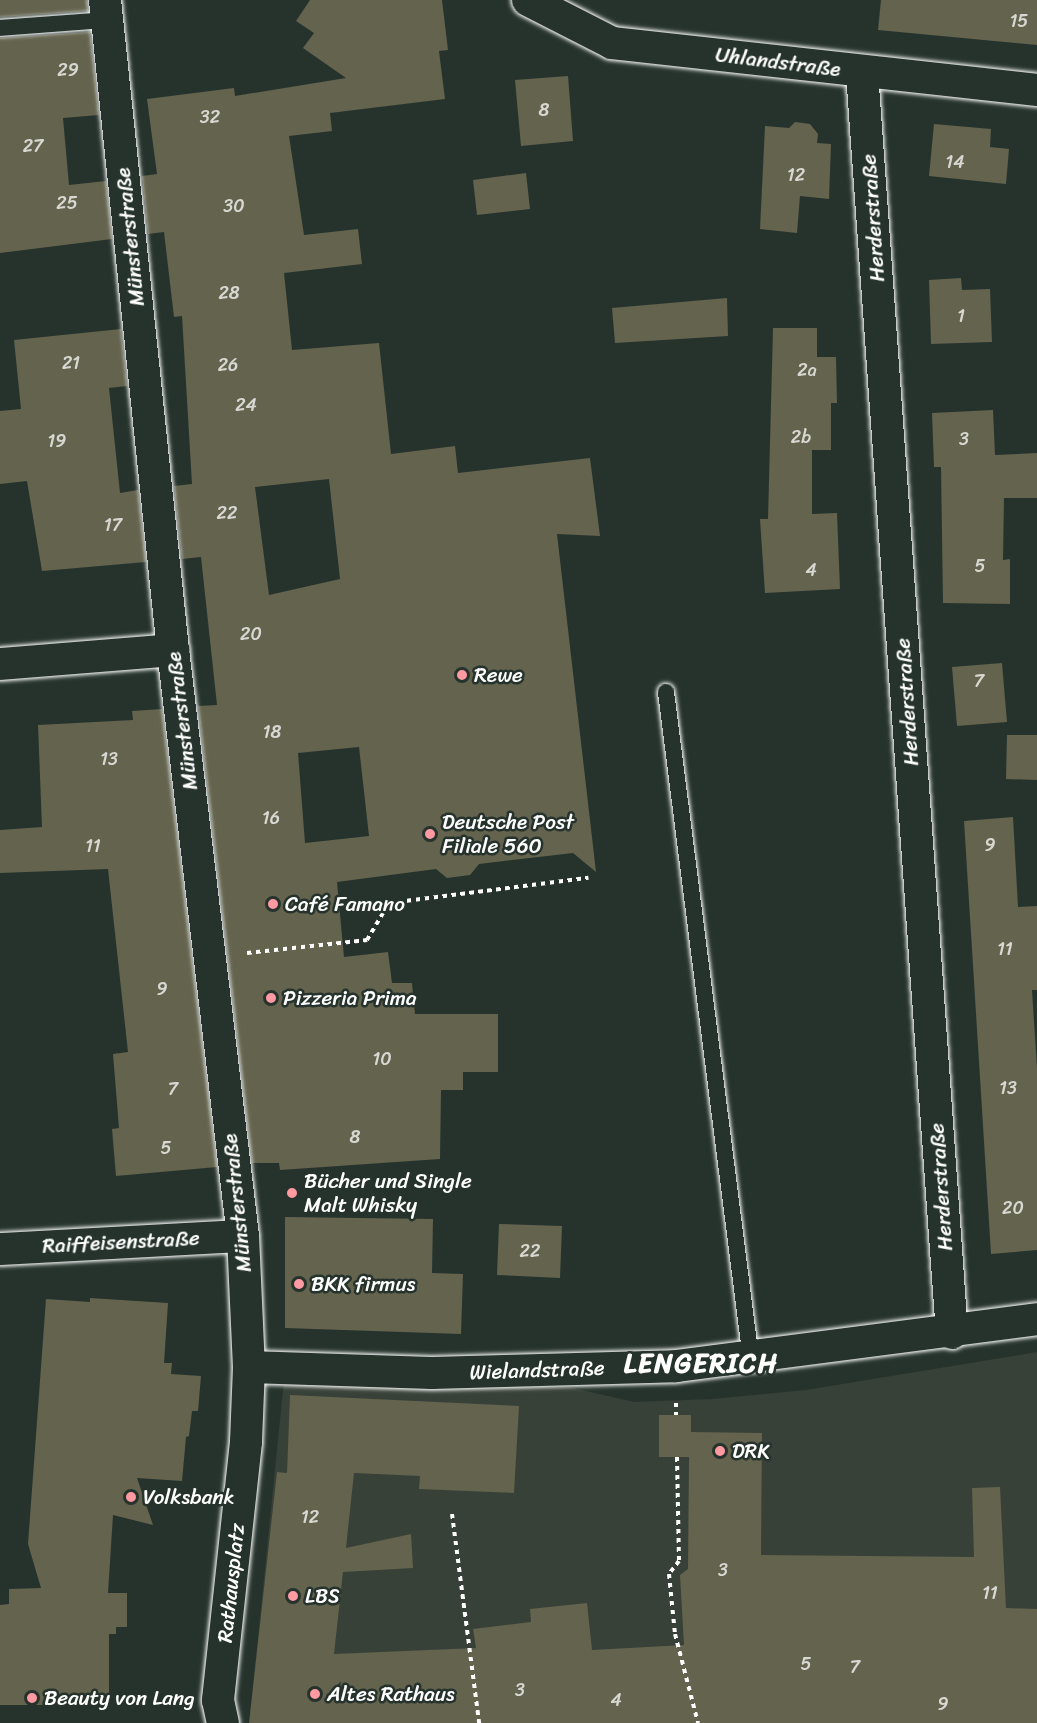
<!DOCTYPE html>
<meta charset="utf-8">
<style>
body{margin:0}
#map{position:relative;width:1037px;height:1723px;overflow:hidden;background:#26332d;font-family:Sriracha,sans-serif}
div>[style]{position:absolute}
.built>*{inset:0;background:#384137}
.building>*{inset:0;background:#63634e}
.path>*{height:4px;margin-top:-2px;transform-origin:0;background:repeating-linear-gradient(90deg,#fff 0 4.5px,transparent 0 9px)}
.roads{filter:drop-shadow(0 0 2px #fff) drop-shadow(0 0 2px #fff)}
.service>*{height:16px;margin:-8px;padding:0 8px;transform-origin:8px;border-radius:8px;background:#26332d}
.minor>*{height:32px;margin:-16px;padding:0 16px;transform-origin:16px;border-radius:16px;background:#26332d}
.dots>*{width:16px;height:16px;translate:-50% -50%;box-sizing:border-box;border:3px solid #26332d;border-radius:50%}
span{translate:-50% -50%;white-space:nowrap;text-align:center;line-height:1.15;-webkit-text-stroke:5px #26332d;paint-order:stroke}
.number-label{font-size:18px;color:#d8d8d3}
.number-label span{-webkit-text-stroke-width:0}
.street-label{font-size:21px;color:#fff}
.poi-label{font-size:21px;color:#fff}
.left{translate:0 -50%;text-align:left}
.district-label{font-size:27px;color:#fff;font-weight:700;letter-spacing:1.5px}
</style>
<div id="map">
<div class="built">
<i style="clip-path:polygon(1037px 1352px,1037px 1723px,256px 1723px,250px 1716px,284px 1381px,573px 1388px,634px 1402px,712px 1399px,806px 1390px)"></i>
</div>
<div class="building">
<i style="clip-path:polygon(0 0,87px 0,88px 11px,0 17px)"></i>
<i style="clip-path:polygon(evenodd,310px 0,442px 0,448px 50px,439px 51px,445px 99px,330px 113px,332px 131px,289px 136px,304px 235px,358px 229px,362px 264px,284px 273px,292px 350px,379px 343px,391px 454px,455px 446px,458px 473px,590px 458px,600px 536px,557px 534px,596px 872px,573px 853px,479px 864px,470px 875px,447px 878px,436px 869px,337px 882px,344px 957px,388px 952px,392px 983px,412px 983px,415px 1014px,498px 1014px,498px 1072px,463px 1072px,463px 1090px,441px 1090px,440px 1159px,280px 1170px,279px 1163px,252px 1163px,198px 706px,217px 705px,201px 557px,182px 559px,174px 486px,192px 484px,182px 316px,174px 317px,164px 232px,148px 234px,142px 176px,157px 174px,147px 99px,234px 88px,235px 96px,346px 78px,303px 48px,314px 33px,296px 21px,310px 0,329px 479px,340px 579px,269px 595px,255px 487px,329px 479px,310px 0,359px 747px,369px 836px,305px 843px,298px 753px,359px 747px)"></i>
<i style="clip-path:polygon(881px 0,1037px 0,1037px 45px,878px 30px)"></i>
<i style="clip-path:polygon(90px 32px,99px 115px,63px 118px,69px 185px,106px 181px,112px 239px,0 253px,0 38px)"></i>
<i style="clip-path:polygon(568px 76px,573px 141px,521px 146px,515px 80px)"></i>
<i style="clip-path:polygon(795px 122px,810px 124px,818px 134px,817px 143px,831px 144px,829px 199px,800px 196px,797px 233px,760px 229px,765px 126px,789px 128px)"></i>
<i style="clip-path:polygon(934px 124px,991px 129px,990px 147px,1009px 149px,1006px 184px,929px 176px)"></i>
<i style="clip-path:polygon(526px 173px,530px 209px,477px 215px,473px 180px)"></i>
<i style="clip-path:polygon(961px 278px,962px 290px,990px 289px,992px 342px,931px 344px,929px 280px)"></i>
<i style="clip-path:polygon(727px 298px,728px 336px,615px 343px,612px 308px)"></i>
<i style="clip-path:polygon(773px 328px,817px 328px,817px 357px,836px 357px,837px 403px,831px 403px,831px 450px,812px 450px,812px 514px,837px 513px,840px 589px,765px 593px,760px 519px,768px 519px)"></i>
<i style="clip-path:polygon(121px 329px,127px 386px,109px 388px,120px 493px,138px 490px,146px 562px,42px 571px,27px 481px,0 484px,0 411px,21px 409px,14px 340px)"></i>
<i style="clip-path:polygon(993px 410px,995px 455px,1037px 453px,1037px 498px,1004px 498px,1003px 560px,1010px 559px,1010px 604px,943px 603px,941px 467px,934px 467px,932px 413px)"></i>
<i style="clip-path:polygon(1002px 663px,1007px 722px,957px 726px,952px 667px)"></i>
<i style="clip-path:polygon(162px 709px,217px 1167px,116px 1176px,112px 1129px,119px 1128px,113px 1054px,128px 1052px,108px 869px,0 873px,0 830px,42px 827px,38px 725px,133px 720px,132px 711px)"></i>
<i style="clip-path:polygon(1007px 735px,1037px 735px,1037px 780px,1006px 779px)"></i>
<i style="clip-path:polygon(1013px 817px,1018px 907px,1037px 906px,1037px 990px,1032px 990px,1037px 1068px,1037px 1250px,991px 1254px,964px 821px)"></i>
<i style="clip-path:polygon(285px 1217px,433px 1219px,432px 1273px,463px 1274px,461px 1334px,285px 1328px)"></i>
<i style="clip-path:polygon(499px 1224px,562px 1226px,560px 1278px,497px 1275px)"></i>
<i style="clip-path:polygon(90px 1298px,168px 1303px,164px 1363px,172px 1363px,171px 1374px,201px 1376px,198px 1411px,192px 1411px,189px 1436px,186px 1437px,182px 1481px,137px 1478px,153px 1525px,113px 1515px,108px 1593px,127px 1593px,127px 1627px,116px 1627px,116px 1634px,109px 1634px,109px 1705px,0 1705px,0 1605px,9px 1604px,9px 1589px,41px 1588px,28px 1544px,46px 1299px,90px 1302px)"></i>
<i style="clip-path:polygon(290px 1395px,519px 1406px,514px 1493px,419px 1489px,420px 1476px,354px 1473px,346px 1548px,411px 1534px,413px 1568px,343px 1572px,334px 1654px,476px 1648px,473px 1629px,531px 1622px,530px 1609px,587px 1603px,592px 1650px,684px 1645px,680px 1575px,688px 1569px,689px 1457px,659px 1457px,659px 1415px,691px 1415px,691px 1432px,762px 1433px,761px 1555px,974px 1557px,972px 1488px,1000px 1487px,1006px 1608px,1037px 1609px,1037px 1723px,249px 1723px,277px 1472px,287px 1473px)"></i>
</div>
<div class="path">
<i style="left:247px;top:953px;width:121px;rotate:-6.2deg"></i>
<i style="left:367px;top:940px;width:43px;rotate:-59.3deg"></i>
<i style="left:389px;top:903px;width:201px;rotate:-7.2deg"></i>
<i style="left:676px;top:1403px;width:12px;rotate:90deg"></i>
<i style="left:677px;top:1457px;width:104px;rotate:88.9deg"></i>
<i style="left:679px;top:1561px;width:16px;rotate:128deg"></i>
<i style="left:669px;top:1574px;width:60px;rotate:84.3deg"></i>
<i style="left:675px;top:1634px;width:92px;rotate:75.5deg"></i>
<i style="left:452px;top:1514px;width:211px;rotate:82.6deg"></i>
</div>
<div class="roads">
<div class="service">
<i style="left:0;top:28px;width:107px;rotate:-4.3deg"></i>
<i style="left:666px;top:692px;width:672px;rotate:82.74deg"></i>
</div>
<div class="minor">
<i style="left:105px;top:0;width:654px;rotate:84.03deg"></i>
<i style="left:173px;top:650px;width:590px;rotate:83.19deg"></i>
<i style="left:243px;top:1236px;width:131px;rotate:87.4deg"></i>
<i style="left:249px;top:1367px;width:75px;rotate:92.3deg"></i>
<i style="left:246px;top:1442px;width:260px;rotate:96.2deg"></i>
<i style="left:218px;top:1700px;width:24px;rotate:78deg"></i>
<i style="left:528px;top:0;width:94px;rotate:27.1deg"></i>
<i style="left:612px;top:43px;width:428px;rotate:6.3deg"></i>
<i style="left:862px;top:72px;width:1264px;rotate:85.92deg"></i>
<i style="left:0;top:664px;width:174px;rotate:-4.6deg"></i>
<i style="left:0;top:1249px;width:243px;rotate:-3.1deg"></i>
<i style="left:249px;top:1367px;width:183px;rotate:1.9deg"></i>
<i style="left:432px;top:1373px;width:244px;rotate:-1.6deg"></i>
<i style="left:676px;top:1366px;width:364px;rotate:-7.4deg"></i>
</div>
</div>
<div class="dots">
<i style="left:462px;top:675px;background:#ff9aa2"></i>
<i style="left:430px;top:834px;background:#ff9aa2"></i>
<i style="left:273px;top:904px;background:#ff9aa2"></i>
<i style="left:271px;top:998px;background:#ff9aa2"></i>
<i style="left:292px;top:1193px;background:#ff9aa2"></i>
<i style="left:299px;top:1284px;background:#ff9aa2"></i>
<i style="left:720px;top:1451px;background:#ff9aa2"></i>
<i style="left:131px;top:1497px;background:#ff9aa2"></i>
<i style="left:293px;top:1596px;background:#ff9aa2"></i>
<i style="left:315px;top:1694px;background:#ff9aa2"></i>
<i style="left:32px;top:1698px;background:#ff9aa2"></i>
</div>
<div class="number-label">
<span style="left:1019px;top:21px">15</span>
<span style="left:68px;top:70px">29</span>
<span style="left:544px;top:110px">8</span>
<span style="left:210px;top:117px">32</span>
<span style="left:33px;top:146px">27</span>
<span style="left:955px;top:162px">14</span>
<span style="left:796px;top:175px">12</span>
<span style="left:67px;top:203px">25</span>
<span style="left:234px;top:206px">30</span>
<span style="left:229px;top:293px">28</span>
<span style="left:961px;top:316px">1</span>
<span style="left:71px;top:363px">21</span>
<span style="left:228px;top:365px">26</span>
<span style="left:807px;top:370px">2a</span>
<span style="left:246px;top:405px">24</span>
<span style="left:801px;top:437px">2b</span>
<span style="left:964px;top:439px">3</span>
<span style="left:57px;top:441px">19</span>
<span style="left:227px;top:513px">22</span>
<span style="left:113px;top:525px">17</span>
<span style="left:980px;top:566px">5</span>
<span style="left:811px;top:570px">4</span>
<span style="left:251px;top:634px">20</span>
<span style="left:979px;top:681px">7</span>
<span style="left:272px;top:732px">18</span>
<span style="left:109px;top:759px">13</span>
<span style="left:271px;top:818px">16</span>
<span style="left:990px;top:845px">9</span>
<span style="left:93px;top:846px">11</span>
<span style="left:1005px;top:949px">11</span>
<span style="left:162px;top:989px">9</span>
<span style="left:382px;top:1059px">10</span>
<span style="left:1008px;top:1088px">13</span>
<span style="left:173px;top:1089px">7</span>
<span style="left:355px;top:1137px">8</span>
<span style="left:166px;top:1148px">5</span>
<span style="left:1013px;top:1208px">20</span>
<span style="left:530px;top:1251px">22</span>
<span style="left:310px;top:1517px">12</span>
<span style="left:723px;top:1570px">3</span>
<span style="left:990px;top:1593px">11</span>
<span style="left:806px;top:1664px">5</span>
<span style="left:855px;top:1667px">7</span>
<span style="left:520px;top:1690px">3</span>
<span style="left:616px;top:1700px">4</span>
<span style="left:943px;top:1704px">9</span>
</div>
<div class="street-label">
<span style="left:778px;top:62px;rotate:7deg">Uhlandstraße</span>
<span style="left:873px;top:218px;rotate:-94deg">Herderstraße</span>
<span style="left:130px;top:237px;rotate:-96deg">Münsterstraße</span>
<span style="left:907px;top:702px;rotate:-94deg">Herderstraße</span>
<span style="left:182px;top:721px;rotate:-97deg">Münsterstraße</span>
<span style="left:941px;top:1187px;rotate:-94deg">Herderstraße</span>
<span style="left:237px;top:1203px;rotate:-96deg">Münsterstraße</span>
<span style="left:121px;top:1242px;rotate:-3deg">Raiffeisenstraße</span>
<span style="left:537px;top:1370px;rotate:-2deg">Wielandstraße</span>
<span style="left:231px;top:1583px;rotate:-84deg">Rathausplatz</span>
</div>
<div class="poi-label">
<span class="left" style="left:474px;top:675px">Rewe</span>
<span class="left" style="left:442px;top:834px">Deutsche Post<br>Filiale 560</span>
<span class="left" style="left:285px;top:904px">Café Famano</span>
<span class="left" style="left:283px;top:998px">Pizzeria Prima</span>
<span class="left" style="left:304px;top:1193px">Bücher und Single<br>Malt Whisky</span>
<span class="left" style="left:311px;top:1284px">BKK firmus</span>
<span class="left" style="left:732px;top:1451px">DRK</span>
<span class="left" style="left:143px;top:1497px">Volksbank</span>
<span class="left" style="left:305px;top:1596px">LBS</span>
<span class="left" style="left:327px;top:1694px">Altes Rathaus</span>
<span class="left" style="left:44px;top:1698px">Beauty von Lang</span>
</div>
<div class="district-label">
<span style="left:701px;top:1364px">LENGERICH</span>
</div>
</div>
